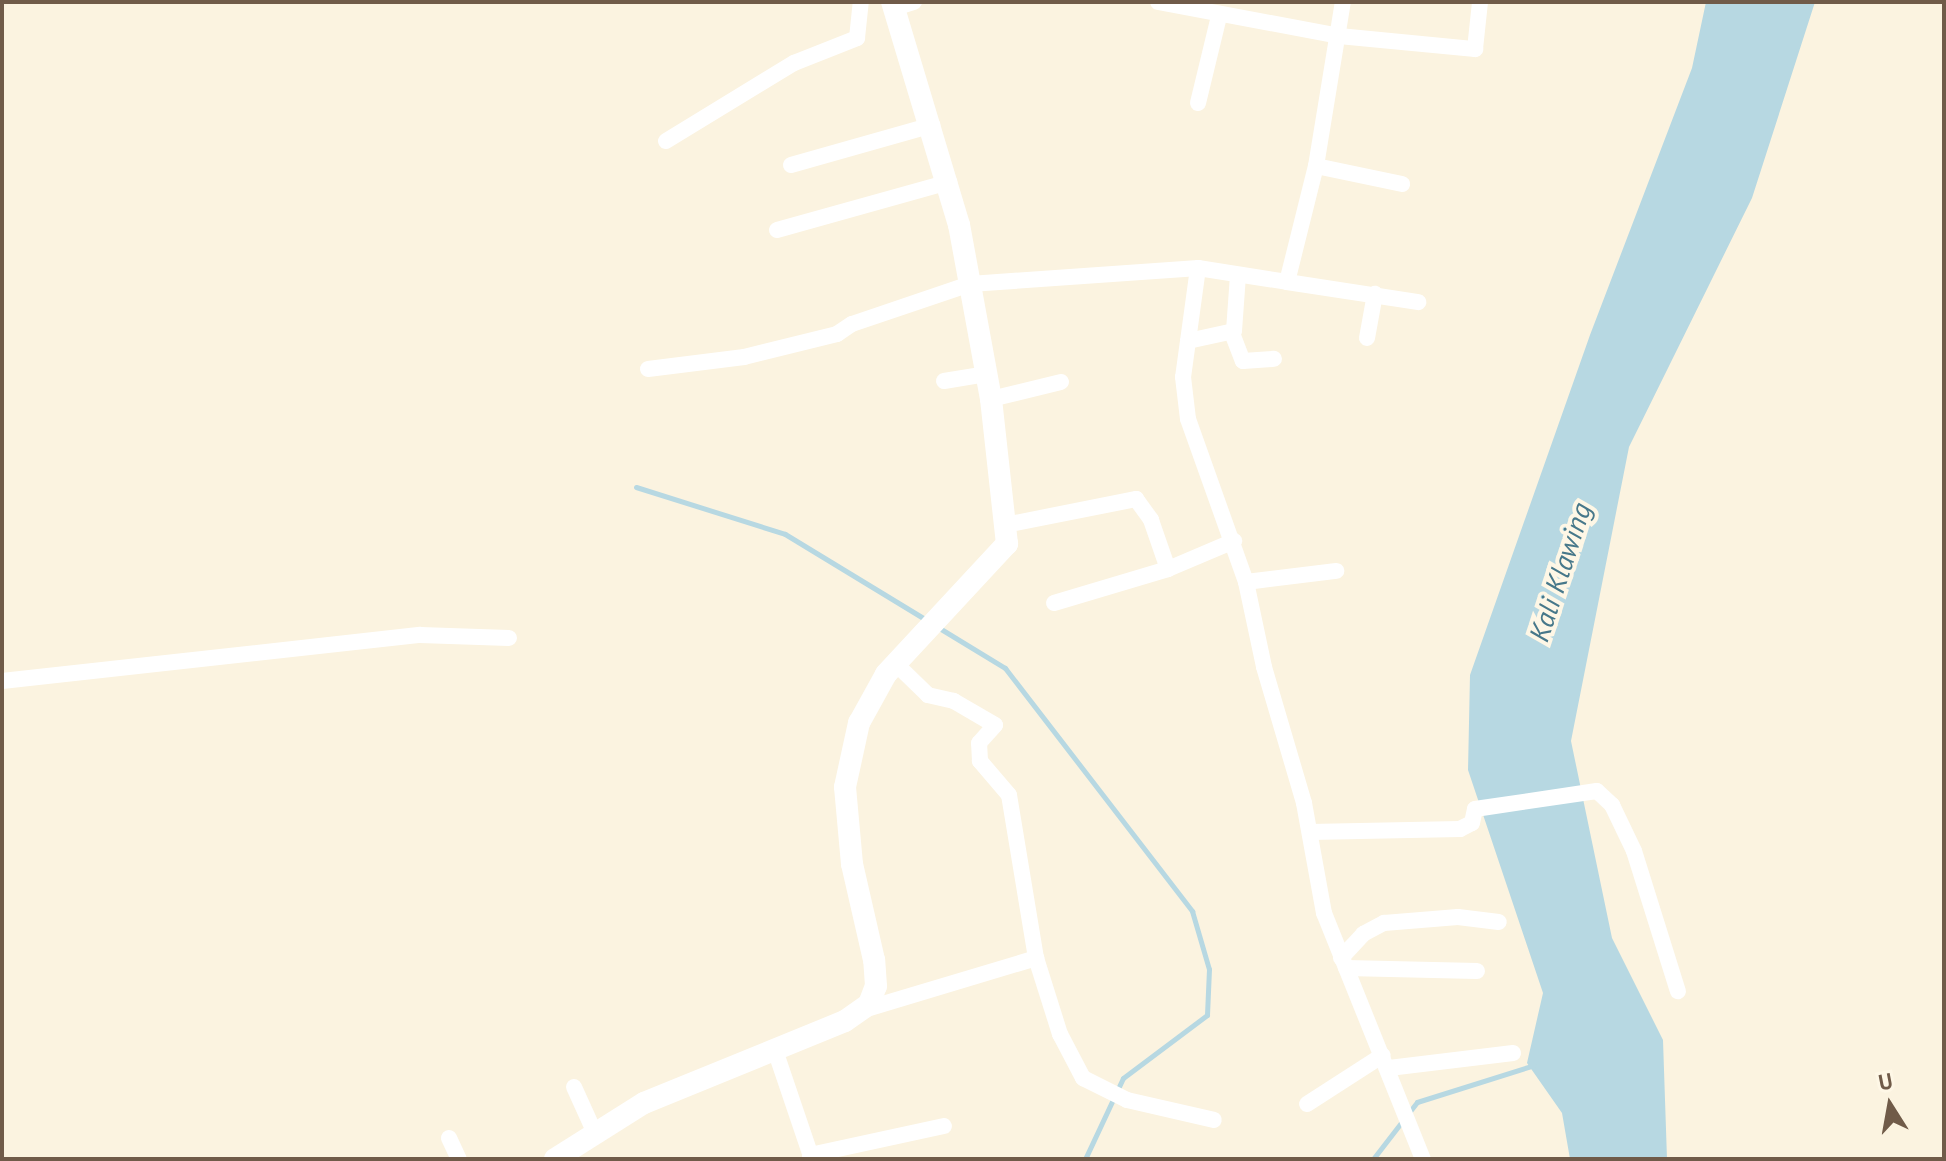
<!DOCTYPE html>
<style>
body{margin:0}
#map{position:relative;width:1946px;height:1161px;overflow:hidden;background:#fbf3e0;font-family:"PT Sans",sans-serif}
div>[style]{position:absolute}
.water>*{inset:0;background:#b7d8e2}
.stream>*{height:5px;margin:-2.5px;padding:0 2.5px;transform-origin:2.5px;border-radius:2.5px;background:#b7d8e2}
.street>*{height:16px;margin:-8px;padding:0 8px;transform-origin:8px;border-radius:8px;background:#fff}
.secondary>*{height:22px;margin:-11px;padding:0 11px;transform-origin:11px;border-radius:11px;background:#fff}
span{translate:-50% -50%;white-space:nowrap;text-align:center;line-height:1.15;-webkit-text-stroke:8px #fef7e6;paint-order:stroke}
.water-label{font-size:28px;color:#47788a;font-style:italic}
.frame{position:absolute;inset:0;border:4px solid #705b49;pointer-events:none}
.north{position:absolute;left:1850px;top:1065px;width:80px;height:80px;-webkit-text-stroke:6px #fef7e6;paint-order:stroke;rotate:349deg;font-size:22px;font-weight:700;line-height:32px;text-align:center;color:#705b49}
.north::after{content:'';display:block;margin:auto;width:28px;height:36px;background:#705b49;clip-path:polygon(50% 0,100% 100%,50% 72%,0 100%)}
</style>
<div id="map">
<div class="water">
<i style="clip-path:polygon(1706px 2px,1815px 2px,1752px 198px,1629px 447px,1571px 741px,1612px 938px,1663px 1040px,1667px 1159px,1570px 1159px,1562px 1113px,1527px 1063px,1543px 993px,1468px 770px,1470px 675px,1590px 335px,1692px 68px)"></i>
</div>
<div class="stream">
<i style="left:636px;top:487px;width:156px;rotate:17.5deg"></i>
<i style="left:785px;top:534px;width:167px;rotate:31.3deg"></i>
<i style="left:936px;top:626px;width:81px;rotate:31.3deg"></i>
<i style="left:1005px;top:668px;width:307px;rotate:52.4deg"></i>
<i style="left:1192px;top:911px;width:60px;rotate:73.7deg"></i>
<i style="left:1209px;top:969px;width:46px;rotate:92.5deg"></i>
<i style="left:1207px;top:1015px;width:105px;rotate:143.1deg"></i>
<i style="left:1123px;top:1078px;width:89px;rotate:115.1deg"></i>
<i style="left:1373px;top:1159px;width:72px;rotate:-52.3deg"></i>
<i style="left:1417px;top:1102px;width:123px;rotate:-17.5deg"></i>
</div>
<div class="street">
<i style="left:1158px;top:2px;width:184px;rotate:10.6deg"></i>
<i style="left:1339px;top:36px;width:137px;rotate:5.5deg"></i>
<i style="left:1475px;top:49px;width:47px;rotate:-83.9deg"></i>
<i style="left:894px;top:8px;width:21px;rotate:-17deg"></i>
<i style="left:1198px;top:103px;width:89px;rotate:-76.4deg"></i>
<i style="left:666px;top:141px;width:150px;rotate:-31.4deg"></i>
<i style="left:794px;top:63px;width:68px;rotate:-21.6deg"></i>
<i style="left:857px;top:38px;width:36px;rotate:-84deg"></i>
<i style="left:791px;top:165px;width:147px;rotate:-15.8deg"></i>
<i style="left:1316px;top:166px;width:88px;rotate:11.8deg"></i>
<i style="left:777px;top:230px;width:179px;rotate:-15.6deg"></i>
<i style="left:1198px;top:268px;width:90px;rotate:8.9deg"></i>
<i style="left:1287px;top:282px;width:120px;rotate:-76deg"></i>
<i style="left:1316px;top:166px;width:166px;rotate:-80.7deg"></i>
<i style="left:1287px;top:282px;width:133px;rotate:8.7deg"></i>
<i style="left:1232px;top:333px;width:30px;rotate:69deg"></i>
<i style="left:1243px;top:361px;width:31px;rotate:-4deg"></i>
<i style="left:1367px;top:338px;width:45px;rotate:-79.7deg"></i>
<i style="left:1188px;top:341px;width:47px;rotate:-12.3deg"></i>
<i style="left:1234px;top:331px;width:56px;rotate:-85.9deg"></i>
<i style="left:648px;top:369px;width:97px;rotate:-7.1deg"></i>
<i style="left:744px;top:357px;width:96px;rotate:-13.9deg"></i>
<i style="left:837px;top:334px;width:18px;rotate:-34deg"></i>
<i style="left:852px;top:324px;width:125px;rotate:-18.7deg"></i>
<i style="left:970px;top:284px;width:229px;rotate:-4deg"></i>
<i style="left:1198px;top:268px;width:110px;rotate:97.8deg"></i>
<i style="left:1183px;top:377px;width:42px;rotate:83.2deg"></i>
<i style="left:1188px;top:419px;width:173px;rotate:70.4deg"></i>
<i style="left:1246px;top:582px;width:87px;rotate:78deg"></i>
<i style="left:1264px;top:667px;width:142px;rotate:73.6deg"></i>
<i style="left:1304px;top:803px;width:112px;rotate:79.7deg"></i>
<i style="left:1324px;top:913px;width:265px;rotate:68.1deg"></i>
<i style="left:944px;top:381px;width:44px;rotate:-9.2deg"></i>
<i style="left:991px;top:399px;width:72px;rotate:-13.7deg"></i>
<i style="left:1005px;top:525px;width:134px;rotate:-11.2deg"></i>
<i style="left:1136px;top:499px;width:26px;rotate:54deg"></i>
<i style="left:1151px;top:520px;width:52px;rotate:70.9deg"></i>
<i style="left:1246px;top:582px;width:91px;rotate:-7deg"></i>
<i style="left:1054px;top:603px;width:119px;rotate:-16.6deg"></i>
<i style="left:1168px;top:569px;width:72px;rotate:-23deg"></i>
<i style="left:2px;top:681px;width:421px;rotate:-6.3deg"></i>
<i style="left:420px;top:635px;width:89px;rotate:1.9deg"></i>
<i style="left:1310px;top:832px;width:150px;rotate:-1.1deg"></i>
<i style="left:1460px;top:829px;width:13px;rotate:-27deg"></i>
<i style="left:1472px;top:823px;width:14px;rotate:-78deg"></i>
<i style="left:1475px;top:809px;width:123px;rotate:-8.4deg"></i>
<i style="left:1597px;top:791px;width:21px;rotate:43deg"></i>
<i style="left:1612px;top:805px;width:51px;rotate:64.4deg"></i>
<i style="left:1634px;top:851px;width:147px;rotate:72.6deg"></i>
<i style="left:1036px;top:958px;width:80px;rotate:72.5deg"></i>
<i style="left:1060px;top:1034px;width:50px;rotate:62.4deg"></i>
<i style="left:1083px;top:1078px;width:49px;rotate:26.6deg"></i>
<i style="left:1127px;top:1100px;width:89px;rotate:12.9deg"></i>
<i style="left:1341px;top:958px;width:33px;rotate:-47deg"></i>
<i style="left:1363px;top:934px;width:24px;rotate:-28deg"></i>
<i style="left:1384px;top:923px;width:74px;rotate:-4.6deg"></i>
<i style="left:1458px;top:917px;width:41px;rotate:7deg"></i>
<i style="left:1346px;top:968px;width:131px;rotate:1.3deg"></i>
<i style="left:863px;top:1010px;width:181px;rotate:-16.7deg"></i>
<i style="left:1036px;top:958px;width:165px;rotate:-99.4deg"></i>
<i style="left:1009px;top:795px;width:45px;rotate:-130.5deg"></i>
<i style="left:980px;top:761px;width:18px;rotate:-93deg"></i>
<i style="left:979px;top:743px;width:24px;rotate:-48deg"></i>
<i style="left:995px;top:725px;width:48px;rotate:-149.7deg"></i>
<i style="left:954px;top:701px;width:27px;rotate:-167deg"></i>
<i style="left:928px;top:695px;width:46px;rotate:-135.9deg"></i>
<i style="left:775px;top:1050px;width:115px;rotate:71.3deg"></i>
<i style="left:1389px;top:1068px;width:125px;rotate:-6.9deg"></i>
<i style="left:574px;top:1087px;width:48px;rotate:65.6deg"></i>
<i style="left:1307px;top:1104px;width:90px;rotate:-32.8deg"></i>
<i style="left:449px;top:1138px;width:23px;rotate:65deg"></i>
<i style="left:810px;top:1155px;width:137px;rotate:-12.2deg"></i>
</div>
<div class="secondary">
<i style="left:555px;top:1159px;width:105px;rotate:-32.2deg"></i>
<i style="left:644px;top:1103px;width:217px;rotate:-22.2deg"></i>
<i style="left:845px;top:1021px;width:29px;rotate:-35deg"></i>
<i style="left:869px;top:1004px;width:19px;rotate:-69deg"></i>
<i style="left:876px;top:986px;width:26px;rotate:-94deg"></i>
<i style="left:874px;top:960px;width:98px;rotate:-102.9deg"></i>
<i style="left:852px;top:864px;width:77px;rotate:-95.2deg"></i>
<i style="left:845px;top:787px;width:66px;rotate:-77.7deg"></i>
<i style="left:859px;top:723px;width:56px;rotate:-61.1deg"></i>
<i style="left:886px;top:674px;width:178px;rotate:-47.1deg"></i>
<i style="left:1007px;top:544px;width:146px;rotate:-96.3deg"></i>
<i style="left:991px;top:399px;width:177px;rotate:-100.4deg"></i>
<i style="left:959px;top:225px;width:233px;rotate:-106.7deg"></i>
</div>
<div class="water-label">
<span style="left:1560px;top:572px;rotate:-72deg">Kali Klawing</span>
</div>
<div class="frame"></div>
<div class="north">U</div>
</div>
